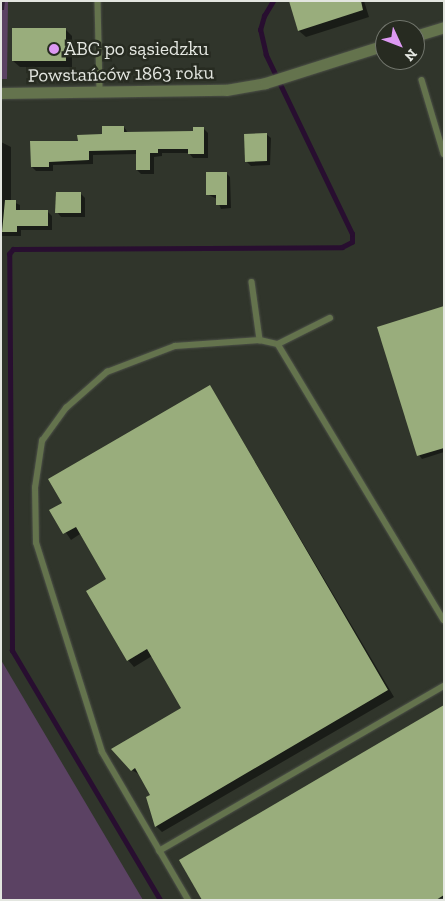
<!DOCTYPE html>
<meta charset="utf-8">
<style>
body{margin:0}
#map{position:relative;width:445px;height:901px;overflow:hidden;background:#30352b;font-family:"Zilla Slab",serif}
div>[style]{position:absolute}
.green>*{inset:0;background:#5b4263}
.shadow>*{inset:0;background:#0007}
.stream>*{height:4.5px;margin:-2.25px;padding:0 2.25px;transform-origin:2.25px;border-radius:2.25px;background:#280e30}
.building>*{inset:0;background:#99ad7c}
.roads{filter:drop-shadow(0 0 1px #4d5148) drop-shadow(0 0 1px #4d5148)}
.service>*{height:5.5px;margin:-2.75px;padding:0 2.75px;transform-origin:2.75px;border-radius:2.75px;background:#64734d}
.minor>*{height:11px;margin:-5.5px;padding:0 5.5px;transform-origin:5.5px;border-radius:5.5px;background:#64734d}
.dots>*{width:14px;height:14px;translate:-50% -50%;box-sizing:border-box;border:2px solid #272b21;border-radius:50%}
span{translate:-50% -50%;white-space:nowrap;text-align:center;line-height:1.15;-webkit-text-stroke:5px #272b21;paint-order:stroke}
.poi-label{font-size:19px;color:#e3e6e0}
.left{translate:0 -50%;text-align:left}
.street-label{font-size:19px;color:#e3e6e0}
.frame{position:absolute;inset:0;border:2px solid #e3e6e0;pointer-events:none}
.north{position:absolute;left:375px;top:20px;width:50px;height:50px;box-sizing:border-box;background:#272b21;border:1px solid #72766d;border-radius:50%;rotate:133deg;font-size:14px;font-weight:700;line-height:20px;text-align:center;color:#e3e6e0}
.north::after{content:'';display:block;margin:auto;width:18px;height:22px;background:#dd99f3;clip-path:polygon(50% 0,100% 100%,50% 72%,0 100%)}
</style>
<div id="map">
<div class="green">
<i style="clip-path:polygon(1px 1px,8px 1px,7px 79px,1px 79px)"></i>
<i style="clip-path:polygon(1px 660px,143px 900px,1px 900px)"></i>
</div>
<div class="shadow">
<i style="clip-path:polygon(1px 1px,5px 1px,4px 10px,1px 10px)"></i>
<i style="clip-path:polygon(299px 1px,364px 1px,369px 17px,306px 37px,299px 31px)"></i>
<i style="clip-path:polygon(65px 29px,72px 36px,72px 67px,20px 67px,13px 61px)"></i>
<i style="clip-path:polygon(124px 127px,128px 133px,194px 132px,203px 128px,208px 133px,208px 158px,193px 158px,189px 153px,162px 153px,162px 156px,154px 157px,154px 174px,141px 174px,137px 170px,137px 154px,93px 155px,93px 164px,53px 165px,53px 171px,36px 171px,32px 167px,79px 142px)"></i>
<i style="clip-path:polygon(266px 134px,271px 138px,270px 165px,251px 166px,247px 162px)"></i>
<i style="clip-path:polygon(1px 142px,11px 147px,11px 201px,20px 205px,20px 211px,47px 211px,52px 216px,52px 230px,21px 230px,21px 236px,1px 236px)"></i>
<i style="clip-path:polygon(226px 173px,230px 177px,231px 208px,221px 209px,217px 199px,207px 194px)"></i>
<i style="clip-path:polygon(81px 194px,85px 198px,85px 217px,61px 217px,57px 212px)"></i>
<i style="clip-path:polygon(444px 307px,444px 452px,422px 459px,419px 455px)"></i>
<i style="clip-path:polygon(210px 386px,394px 697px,162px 832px,156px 826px,152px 796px,140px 775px,132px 770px,183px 708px,152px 656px,134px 667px,128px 660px,108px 580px,80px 534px,71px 540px,51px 511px)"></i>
<i style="clip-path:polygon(444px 706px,444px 898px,203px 900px)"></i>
</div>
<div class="stream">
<i style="left:160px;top:900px;width:290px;rotate:-120.7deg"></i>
<i style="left:12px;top:651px;width:397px;rotate:-90.4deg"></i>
<i style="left:9px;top:254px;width:6px;rotate:-51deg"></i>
<i style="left:13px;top:249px;width:329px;rotate:-0.3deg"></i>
<i style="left:342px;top:247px;width:11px;rotate:-27deg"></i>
<i style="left:352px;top:242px;width:8px;rotate:-90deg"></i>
<i style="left:352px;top:234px;width:199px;rotate:-115.7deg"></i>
<i style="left:266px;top:55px;width:26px;rotate:-103deg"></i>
<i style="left:260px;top:30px;width:15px;rotate:-74deg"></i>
<i style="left:264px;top:16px;width:17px;rotate:-59deg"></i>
</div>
<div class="building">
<i style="clip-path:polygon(289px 1px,361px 1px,363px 10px,298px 31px)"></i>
<i style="clip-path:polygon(12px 28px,66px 28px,66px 61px,12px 61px)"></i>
<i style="clip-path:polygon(102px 126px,124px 126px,124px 132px,193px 131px,193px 127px,204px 127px,204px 154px,188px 154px,188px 149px,158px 149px,158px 153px,150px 153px,150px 170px,136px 170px,136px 150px,89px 151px,89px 160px,49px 162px,49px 167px,31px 167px,30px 141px,78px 141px,77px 135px,102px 134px)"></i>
<i style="clip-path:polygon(267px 133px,267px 161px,245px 162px,244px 134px)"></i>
<i style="clip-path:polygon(206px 172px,227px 172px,227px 205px,216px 205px,216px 195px,206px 195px)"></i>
<i style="clip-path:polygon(56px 192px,81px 192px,81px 213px,55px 213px)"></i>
<i style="clip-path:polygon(5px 200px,16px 200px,16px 210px,48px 210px,48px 226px,17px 226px,17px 232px,2px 232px)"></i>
<i style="clip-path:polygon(444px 306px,444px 448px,417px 456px,377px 327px)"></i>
<i style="clip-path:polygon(210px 385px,388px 690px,155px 827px,146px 797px,150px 795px,135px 768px,131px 771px,111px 749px,181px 708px,147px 649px,127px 661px,86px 591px,106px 579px,76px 527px,63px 534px,49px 510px,62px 503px,48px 479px)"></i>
<i style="clip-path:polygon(444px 705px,444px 895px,436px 900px,202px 900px,179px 860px)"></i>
</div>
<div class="roads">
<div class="service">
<i style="left:98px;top:1px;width:91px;rotate:88.7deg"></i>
<i style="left:422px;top:80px;width:77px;rotate:73.4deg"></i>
<i style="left:252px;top:282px;width:59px;rotate:82.1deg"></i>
<i style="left:260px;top:340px;width:18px;rotate:13deg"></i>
<i style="left:278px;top:344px;width:322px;rotate:59deg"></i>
<i style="left:278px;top:344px;width:58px;rotate:-26.6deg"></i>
<i style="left:159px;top:851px;width:329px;rotate:-30.1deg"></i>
<i style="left:188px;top:900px;width:171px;rotate:-120.2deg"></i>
<i style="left:102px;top:752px;width:219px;rotate:-107.5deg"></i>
<i style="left:36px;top:543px;width:55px;rotate:-91deg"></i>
<i style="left:35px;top:488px;width:48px;rotate:-81.5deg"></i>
<i style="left:42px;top:441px;width:41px;rotate:-54deg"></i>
<i style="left:66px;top:408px;width:55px;rotate:-41.3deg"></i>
<i style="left:107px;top:372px;width:73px;rotate:-20.9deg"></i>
<i style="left:175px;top:346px;width:85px;rotate:-4deg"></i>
</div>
<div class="minor">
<i style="left:415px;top:36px;width:30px;rotate:-17deg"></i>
<i style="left:1px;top:93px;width:225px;rotate:-0.8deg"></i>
<i style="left:226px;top:90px;width:40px;rotate:-10deg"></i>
<i style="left:265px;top:83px;width:126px;rotate:-17.6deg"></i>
</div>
</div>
<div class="dots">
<i style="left:54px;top:49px;background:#dd99f3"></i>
</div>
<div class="poi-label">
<span class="left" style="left:64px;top:49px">ABC po sąsiedzku</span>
</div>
<div class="street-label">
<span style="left:121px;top:74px;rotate:-1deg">Powstańców 1863 roku</span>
</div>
<div class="frame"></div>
<div class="north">N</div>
</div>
